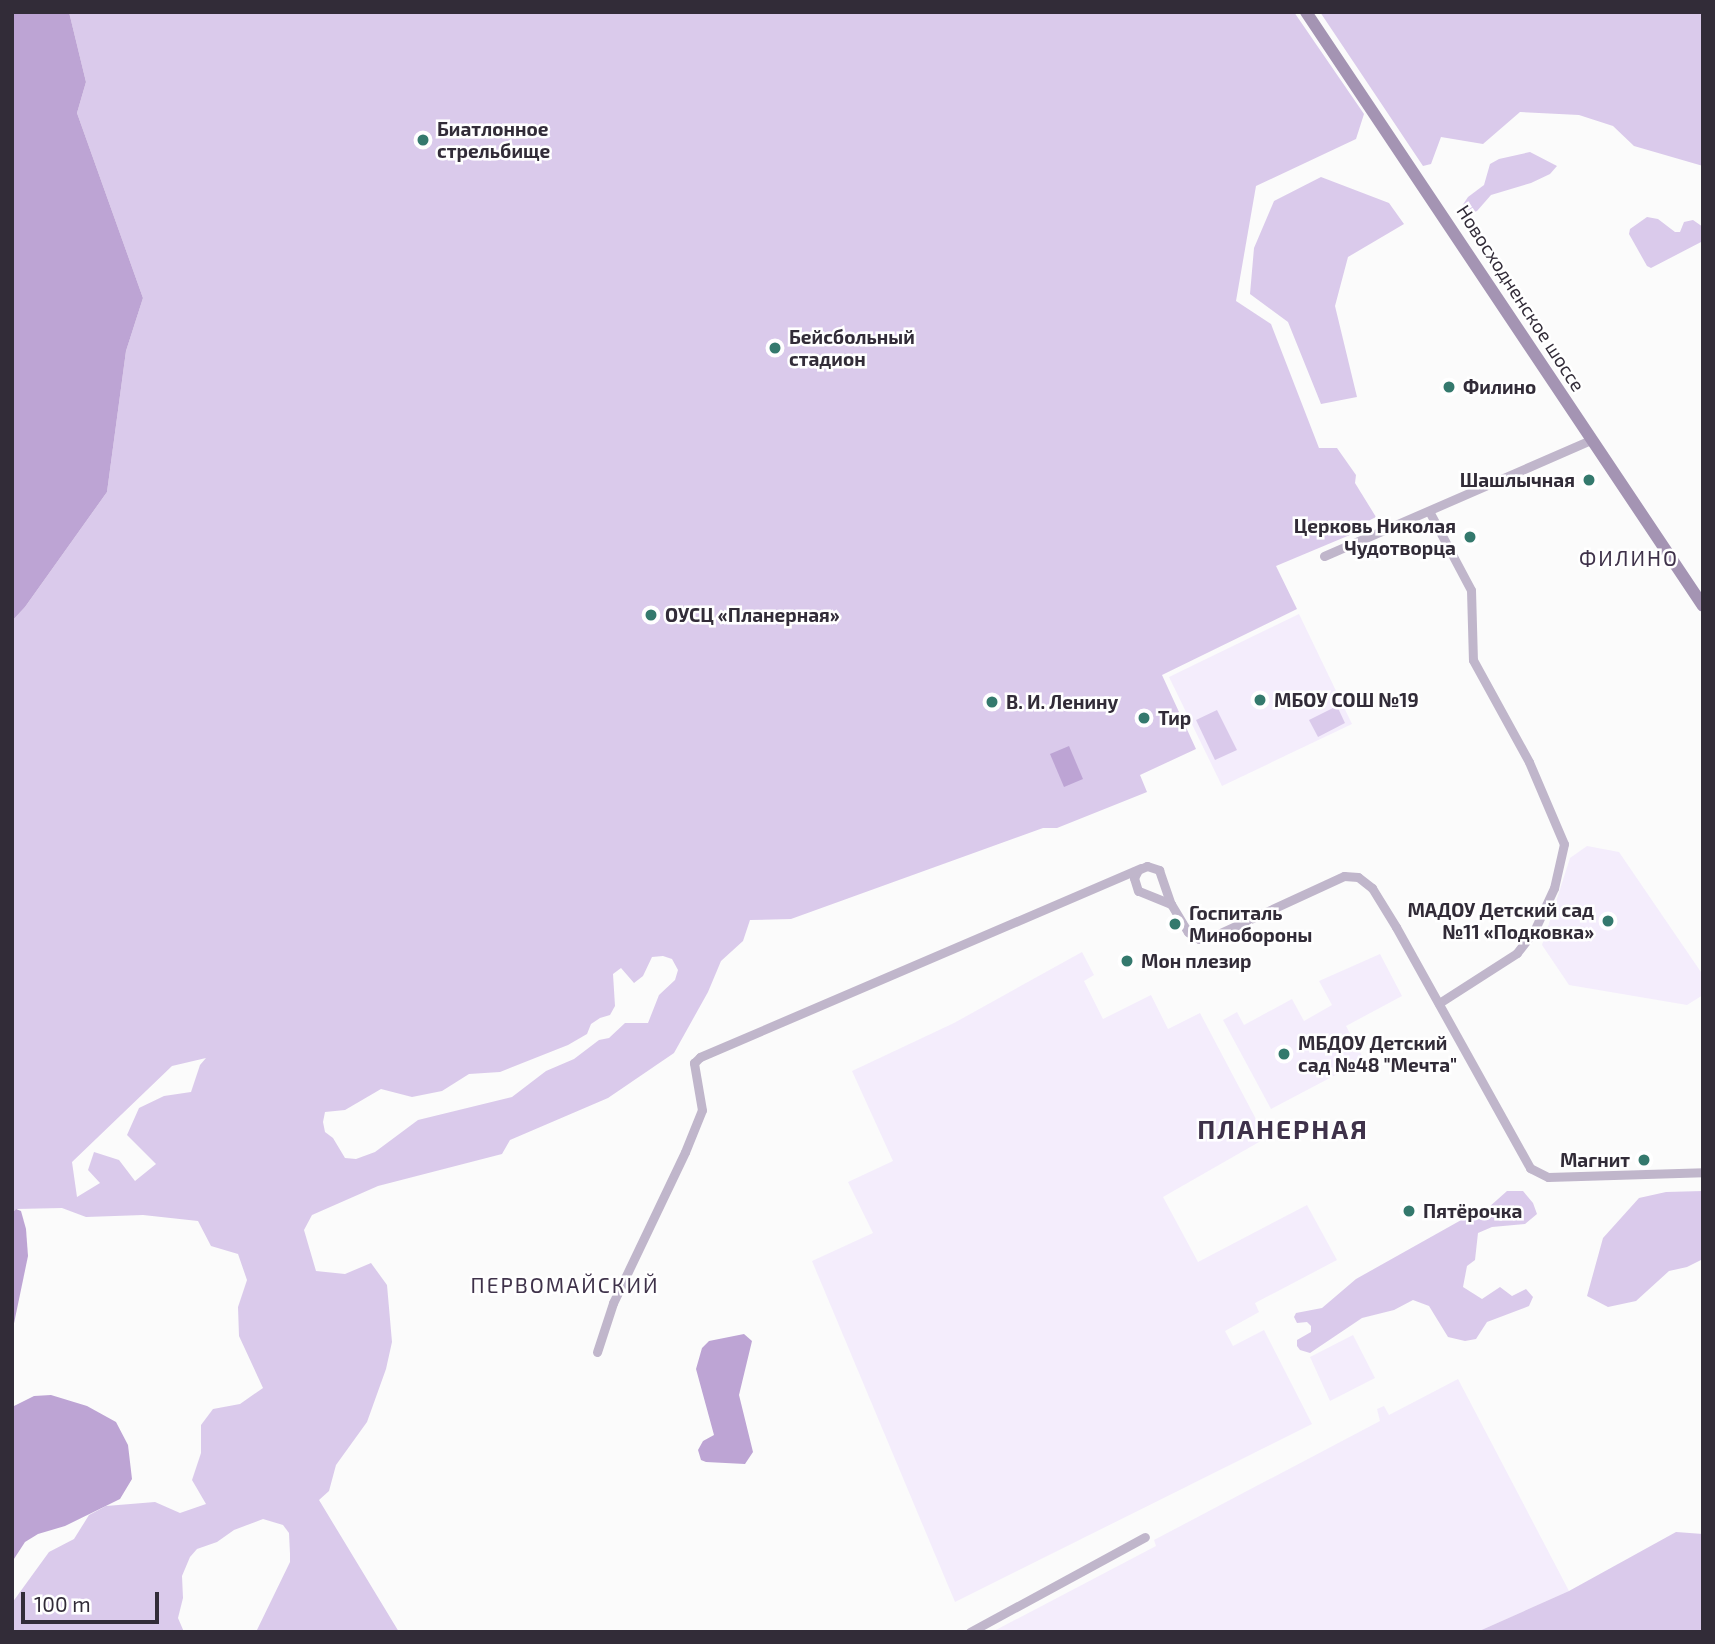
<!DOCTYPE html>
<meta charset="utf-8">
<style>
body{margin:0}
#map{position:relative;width:1715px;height:1644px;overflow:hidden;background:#fbfbfb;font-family:"Exo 2",sans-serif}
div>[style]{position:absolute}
.built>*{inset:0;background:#f4edfc}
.green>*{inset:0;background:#dacaeb}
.water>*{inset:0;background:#bda4d4}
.street>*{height:9px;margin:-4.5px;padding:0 4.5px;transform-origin:4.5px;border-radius:4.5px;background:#c0b6cb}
.secondary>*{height:12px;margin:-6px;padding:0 6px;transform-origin:6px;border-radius:6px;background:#a494b3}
.dots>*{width:19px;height:19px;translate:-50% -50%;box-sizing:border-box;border:4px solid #fff;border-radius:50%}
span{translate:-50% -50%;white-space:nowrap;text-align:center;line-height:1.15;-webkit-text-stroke:5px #fff;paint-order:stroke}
.poi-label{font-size:19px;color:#322c38;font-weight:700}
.left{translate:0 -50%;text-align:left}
.right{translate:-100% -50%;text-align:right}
.street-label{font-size:19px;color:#322c38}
.neighbourhood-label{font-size:21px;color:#3f324a;letter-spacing:2px}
.district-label{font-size:26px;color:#3f324a;font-weight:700;letter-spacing:2px}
.frame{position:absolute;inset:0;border:14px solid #322c38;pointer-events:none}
.scale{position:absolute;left:21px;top:1592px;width:138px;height:32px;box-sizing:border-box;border:4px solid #322c38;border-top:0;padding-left:9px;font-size:21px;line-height:24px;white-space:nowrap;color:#322c38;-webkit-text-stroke:5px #fff;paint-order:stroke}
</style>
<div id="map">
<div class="built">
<i style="clip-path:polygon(1299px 614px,1352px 724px,1222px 786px,1169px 677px)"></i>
<i style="clip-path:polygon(1587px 846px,1619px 852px,1703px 975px,1703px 995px,1687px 1005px,1569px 985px,1542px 945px,1570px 858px)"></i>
<i style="clip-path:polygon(1082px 952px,1094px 975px,1084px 981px,1103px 1019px,1151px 995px,1168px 1029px,1200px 1013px,1266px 1138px,1163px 1197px,1198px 1262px,1307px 1205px,1337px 1260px,1255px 1303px,1259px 1312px,1225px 1331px,1233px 1346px,1264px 1330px,1312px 1424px,955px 1602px,812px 1261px,873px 1233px,848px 1182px,893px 1161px,852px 1071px,954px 1023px)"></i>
<i style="clip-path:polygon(1380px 954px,1402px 996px,1346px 1026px,1364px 1060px,1271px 1109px,1223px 1020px,1237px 1012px,1244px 1025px,1292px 999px,1304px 1021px,1332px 1005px,1319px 981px)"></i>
<i style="clip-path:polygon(1353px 1335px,1375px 1378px,1330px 1401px,1310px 1357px)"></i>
<i style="clip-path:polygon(1458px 1379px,1569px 1591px,1477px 1632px,992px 1632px,1156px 1546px,1154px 1540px,1380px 1421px,1377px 1409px,1384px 1406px,1389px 1415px)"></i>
</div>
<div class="green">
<i style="clip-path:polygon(evenodd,69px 12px,1294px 12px,1364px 114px,1356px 139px,1256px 186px,1236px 301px,1271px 324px,1319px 448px,1337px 448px,1356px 475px,1355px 483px,1376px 517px,1368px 521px,1369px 527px,1276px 566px,1297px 609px,1162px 675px,1196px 749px,1140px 775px,1147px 792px,1057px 828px,1043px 828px,791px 919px,750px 920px,743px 941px,721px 961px,708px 992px,674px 1053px,608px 1098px,510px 1140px,502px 1154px,378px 1186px,312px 1215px,304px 1230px,316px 1271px,345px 1274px,371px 1263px,387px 1285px,392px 1342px,386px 1369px,367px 1422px,336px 1465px,329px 1491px,319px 1500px,399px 1632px,256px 1632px,290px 1562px,290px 1554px,289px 1533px,283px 1525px,263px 1519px,234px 1530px,217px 1542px,197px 1549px,190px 1557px,182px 1576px,183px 1598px,178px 1618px,184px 1632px,12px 1632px,12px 1603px,49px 1552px,74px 1539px,89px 1515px,106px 1506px,155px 1502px,180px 1513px,206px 1504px,192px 1480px,201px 1453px,201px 1425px,213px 1409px,240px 1404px,263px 1388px,239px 1336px,238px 1307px,247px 1280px,238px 1254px,211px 1246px,198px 1221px,143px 1215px,86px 1217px,62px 1208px,16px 1209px,12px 1213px,12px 621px,25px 607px,107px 492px,126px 351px,143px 298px,77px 113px,86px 82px,69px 12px,663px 956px,672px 959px,678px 970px,675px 980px,659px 995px,648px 1023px,625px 1023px,609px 1038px,599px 1040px,574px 1059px,546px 1071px,512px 1097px,418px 1120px,375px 1152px,356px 1159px,345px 1158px,333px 1138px,325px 1132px,323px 1122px,325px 1112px,345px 1110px,381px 1089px,412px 1097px,442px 1091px,469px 1074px,500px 1072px,568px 1045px,587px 1034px,591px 1024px,600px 1018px,610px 1015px,615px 1006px,613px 974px,621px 968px,634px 983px,643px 976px,652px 957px,663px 956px,69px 12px,206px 1058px,200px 1065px,191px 1092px,164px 1096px,139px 1108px,127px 1135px,156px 1164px,135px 1181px,119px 1160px,94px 1152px,88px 1170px,100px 1183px,77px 1197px,72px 1162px,172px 1066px,206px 1058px)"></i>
<i style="clip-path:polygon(1320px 12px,1703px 12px,1703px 166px,1634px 146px,1613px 126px,1579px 115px,1520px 112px,1483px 144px,1441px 137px,1431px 164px,1423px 166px)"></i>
<i style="clip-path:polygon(1530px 152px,1557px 166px,1550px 174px,1531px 183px,1491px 195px,1477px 211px,1463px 216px,1462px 206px,1468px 197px,1484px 185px,1490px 164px,1499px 159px)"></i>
<i style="clip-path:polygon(1321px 177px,1389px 203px,1404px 224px,1348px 257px,1335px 306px,1357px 397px,1321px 404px,1288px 322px,1250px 294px,1254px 248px,1274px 201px)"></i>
<i style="clip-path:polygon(1647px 217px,1658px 219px,1675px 232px,1680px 232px,1684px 222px,1693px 220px,1703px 227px,1703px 241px,1651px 268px,1647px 266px,1629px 234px,1630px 229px)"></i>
<i style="clip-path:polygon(1337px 706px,1345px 723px,1318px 737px,1309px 720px)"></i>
<i style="clip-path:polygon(1217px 710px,1237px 750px,1215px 760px,1196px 720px)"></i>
<i style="clip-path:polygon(1507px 1191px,1523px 1191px,1533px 1203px,1537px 1214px,1525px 1224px,1492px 1227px,1478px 1233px,1475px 1260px,1467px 1266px,1463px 1287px,1482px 1299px,1500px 1287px,1512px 1296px,1526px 1289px,1533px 1297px,1529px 1306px,1487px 1322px,1476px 1339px,1465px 1341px,1448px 1337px,1429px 1306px,1413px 1300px,1394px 1310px,1362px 1318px,1310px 1353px,1300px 1350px,1297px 1346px,1297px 1340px,1311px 1332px,1311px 1326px,1307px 1322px,1297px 1323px,1294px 1317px,1296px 1313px,1322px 1308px,1356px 1279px,1463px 1219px,1479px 1216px)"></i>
<i style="clip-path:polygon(1703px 1191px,1703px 1259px,1687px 1267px,1669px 1271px,1636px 1301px,1608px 1307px,1587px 1296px,1603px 1238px,1639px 1198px,1666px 1192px)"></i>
<i style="clip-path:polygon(1676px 1532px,1703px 1534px,1703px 1632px,1477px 1632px,1569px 1591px)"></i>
</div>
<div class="water">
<i style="clip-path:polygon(12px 12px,69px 12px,86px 82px,77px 113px,143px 298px,126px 351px,107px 492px,25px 607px,12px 621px)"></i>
<i style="clip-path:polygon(1069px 746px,1083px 779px,1064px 787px,1050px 754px)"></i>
<i style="clip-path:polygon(16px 1209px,21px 1211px,26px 1229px,28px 1256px,12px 1333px,12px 1213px)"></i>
<i style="clip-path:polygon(744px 1334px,752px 1341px,739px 1395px,753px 1452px,745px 1464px,706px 1462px,701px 1460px,698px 1450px,703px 1441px,714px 1435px,696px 1369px,702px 1348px,709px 1341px)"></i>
<i style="clip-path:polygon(51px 1395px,87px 1406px,116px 1422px,128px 1445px,132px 1479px,120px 1499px,65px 1526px,38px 1534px,25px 1542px,12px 1562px,12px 1407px,34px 1396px)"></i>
</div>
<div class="street">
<i style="left:1429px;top:511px;width:89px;rotate:62deg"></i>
<i style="left:1471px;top:590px;width:70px;rotate:88.4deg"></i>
<i style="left:1473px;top:660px;width:116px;rotate:61.2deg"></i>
<i style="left:1529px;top:762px;width:89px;rotate:66.9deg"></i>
<i style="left:1564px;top:844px;width:45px;rotate:102.8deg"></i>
<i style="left:1554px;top:888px;width:47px;rotate:114.9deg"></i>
<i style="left:1534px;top:931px;width:28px;rotate:128deg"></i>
<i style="left:1517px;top:953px;width:93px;rotate:147.3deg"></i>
<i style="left:1324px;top:556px;width:291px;rotate:-23.5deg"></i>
<i style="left:1171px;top:904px;width:35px;rotate:-158deg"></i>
<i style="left:1138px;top:891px;width:14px;rotate:-107deg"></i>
<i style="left:1134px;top:878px;width:9px;rotate:-63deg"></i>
<i style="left:1138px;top:870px;width:10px;rotate:-24deg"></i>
<i style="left:1147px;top:866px;width:13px;rotate:18deg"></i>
<i style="left:1159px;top:870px;width:36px;rotate:71deg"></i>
<i style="left:1171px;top:904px;width:33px;rotate:59deg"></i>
<i style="left:1188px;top:932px;width:13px;rotate:32deg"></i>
<i style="left:1199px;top:939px;width:8px"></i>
<i style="left:1207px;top:939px;width:151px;rotate:-24.7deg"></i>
<i style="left:1344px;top:876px;width:14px;rotate:4deg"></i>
<i style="left:1358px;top:877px;width:18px;rotate:38deg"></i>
<i style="left:1372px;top:888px;width:46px;rotate:58.4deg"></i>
<i style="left:1396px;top:927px;width:276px;rotate:60.9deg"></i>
<i style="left:1530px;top:1168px;width:20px;rotate:27deg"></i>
<i style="left:1548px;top:1177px;width:155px;rotate:-1.8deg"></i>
<i style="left:597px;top:1352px;width:52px;rotate:-71.9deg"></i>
<i style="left:613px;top:1303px;width:167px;rotate:-64.5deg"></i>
<i style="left:685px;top:1152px;width:45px;rotate:-68deg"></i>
<i style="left:702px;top:1110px;width:48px;rotate:-99.7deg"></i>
<i style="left:694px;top:1063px;width:8px;rotate:-45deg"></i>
<i style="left:700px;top:1057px;width:480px;rotate:-23.2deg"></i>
<i style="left:970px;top:1632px;width:199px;rotate:-28.5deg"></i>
</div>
<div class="secondary">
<i style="left:1306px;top:12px;width:714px;rotate:56.24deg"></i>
</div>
<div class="dots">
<i style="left:423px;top:140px;background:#34796d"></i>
<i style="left:775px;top:348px;background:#34796d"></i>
<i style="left:1449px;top:387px;background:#34796d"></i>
<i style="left:1589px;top:480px;background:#34796d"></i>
<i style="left:1470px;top:537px;background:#34796d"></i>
<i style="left:651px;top:615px;background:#34796d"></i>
<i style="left:1260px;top:700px;background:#34796d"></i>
<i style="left:992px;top:702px;background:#34796d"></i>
<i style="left:1144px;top:718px;background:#34796d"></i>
<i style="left:1608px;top:921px;background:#34796d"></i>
<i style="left:1175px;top:924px;background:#34796d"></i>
<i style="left:1127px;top:961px;background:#34796d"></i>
<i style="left:1284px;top:1054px;background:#34796d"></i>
<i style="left:1644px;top:1160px;background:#34796d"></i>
<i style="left:1409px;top:1211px;background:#34796d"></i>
</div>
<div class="poi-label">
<span class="left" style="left:437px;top:140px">Биатлонное<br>стрельбище</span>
<span class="left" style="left:789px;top:348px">Бейсбольный<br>стадион</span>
<span class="left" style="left:1463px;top:387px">Филино</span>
<span class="right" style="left:1575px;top:480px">Шашлычная</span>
<span class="right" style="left:1456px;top:537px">Церковь Николая<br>Чудотворца</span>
<span class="left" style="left:665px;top:615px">ОУСЦ «Планерная»</span>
<span class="left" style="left:1274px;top:700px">МБОУ СОШ №19</span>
<span class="left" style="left:1006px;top:702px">В. И. Ленину</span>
<span class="left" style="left:1158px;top:718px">Тир</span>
<span class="right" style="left:1594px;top:921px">МАДОУ Детский сад<br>№11 «Подковка»</span>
<span class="left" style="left:1189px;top:924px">Госпиталь<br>Минобороны</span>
<span class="left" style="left:1141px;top:961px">Мон плезир</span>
<span class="left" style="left:1298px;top:1054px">МБДОУ Детский<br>сад №48 "Мечта"</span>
<span class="right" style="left:1630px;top:1160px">Магнит</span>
<span class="left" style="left:1423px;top:1211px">Пятёрочка</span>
</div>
<div class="street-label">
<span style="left:1521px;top:298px;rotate:57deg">Новосходненское шоссе</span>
</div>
<div class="neighbourhood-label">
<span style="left:1629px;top:558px">ФИЛИНО</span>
<span style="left:565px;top:1285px">ПЕРВОМАЙСКИЙ</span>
</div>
<div class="district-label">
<span style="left:1283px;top:1129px">ПЛАНЕРНАЯ</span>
</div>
<div class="frame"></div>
<div class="scale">100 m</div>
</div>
